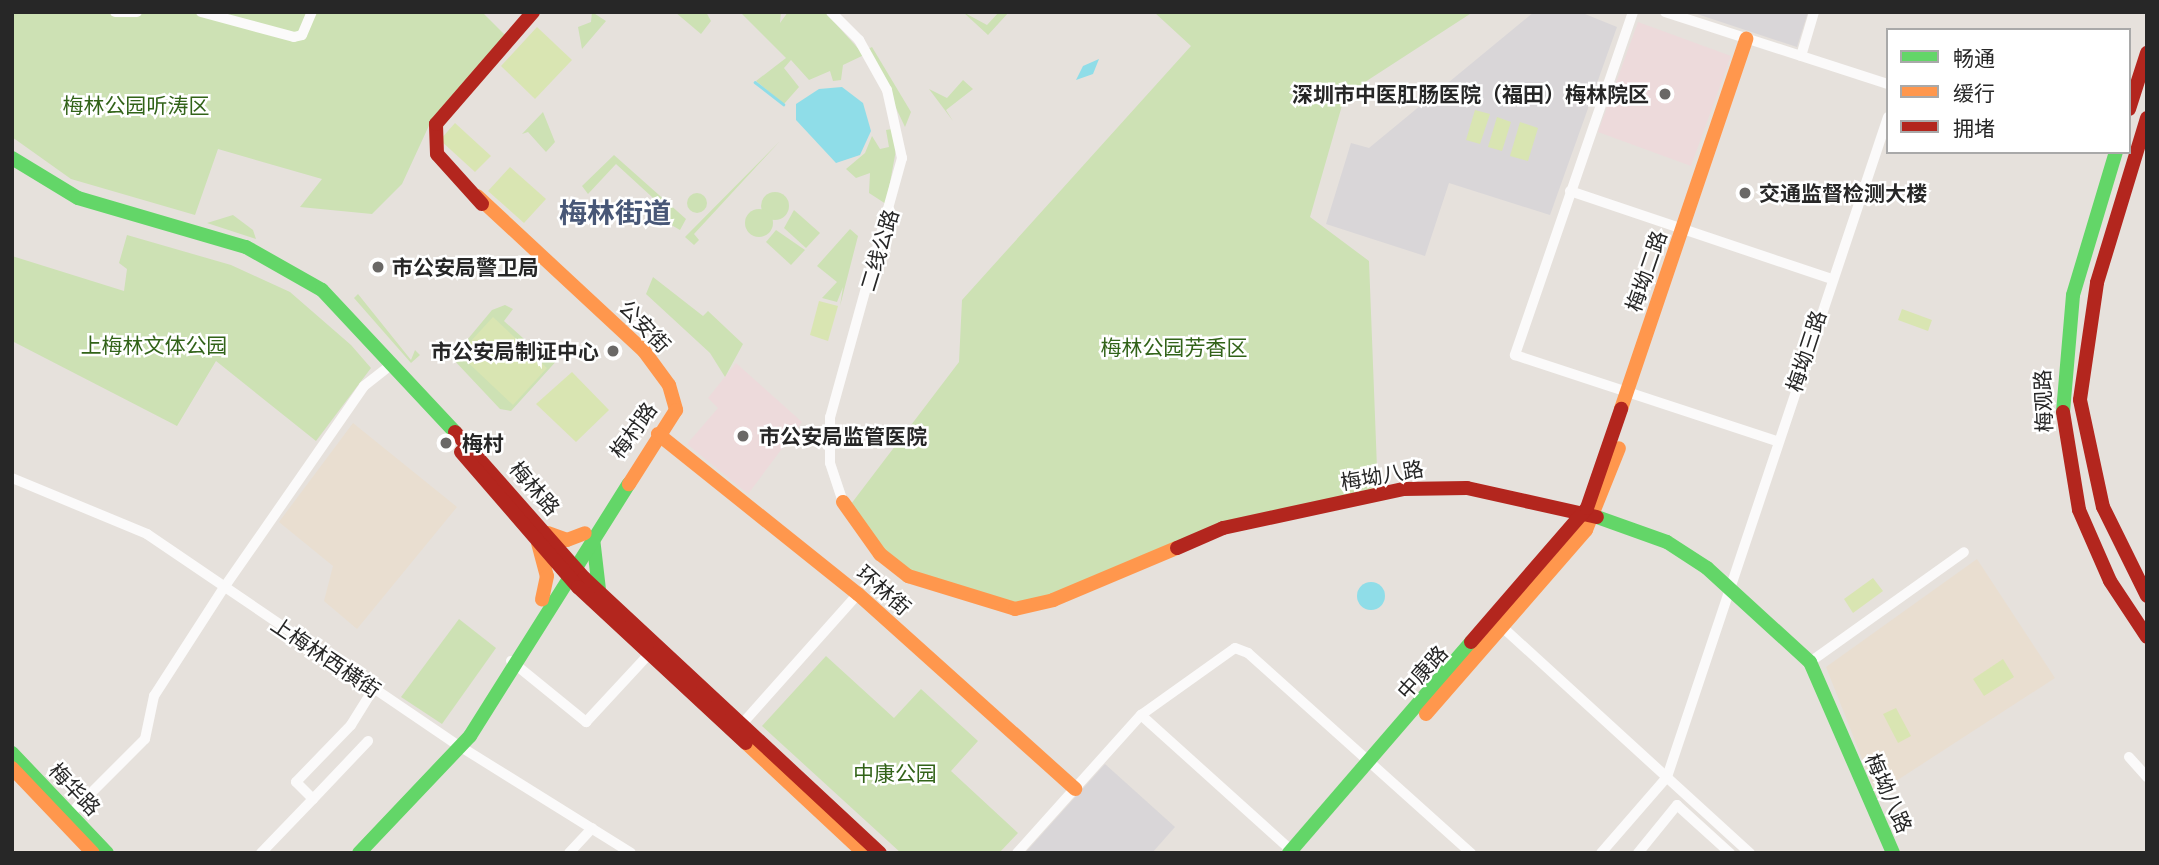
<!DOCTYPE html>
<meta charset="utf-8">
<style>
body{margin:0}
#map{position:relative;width:2159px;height:865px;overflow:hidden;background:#e6e1dc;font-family:"Golos Text","Noto Sans SC",sans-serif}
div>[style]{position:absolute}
.industrial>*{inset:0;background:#d9d6d8}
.education>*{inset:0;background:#e9ded0}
.medical>*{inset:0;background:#eddadb}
.green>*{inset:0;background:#cde1b4}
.round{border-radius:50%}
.pitch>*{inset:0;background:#d9e5b2}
.water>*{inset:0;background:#8fdde8}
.stream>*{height:2.5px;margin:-1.25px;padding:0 1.25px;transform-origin:1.25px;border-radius:1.25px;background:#8fdde8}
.street>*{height:10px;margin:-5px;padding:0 5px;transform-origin:5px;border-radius:5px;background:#fbfafa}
.fast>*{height:14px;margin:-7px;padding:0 7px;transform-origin:7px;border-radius:7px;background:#63d668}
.slow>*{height:14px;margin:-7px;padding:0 7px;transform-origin:7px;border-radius:7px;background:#ff974d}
.jam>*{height:14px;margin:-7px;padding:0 7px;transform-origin:7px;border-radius:7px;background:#b3261e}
.dots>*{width:19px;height:19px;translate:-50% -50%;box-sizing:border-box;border:4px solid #fff;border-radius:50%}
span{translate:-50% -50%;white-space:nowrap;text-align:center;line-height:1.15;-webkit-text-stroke:5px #fff;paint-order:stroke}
.poi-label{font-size:21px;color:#272727;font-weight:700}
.right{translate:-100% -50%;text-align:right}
.left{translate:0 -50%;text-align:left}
.park-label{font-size:21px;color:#326319}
.street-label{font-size:21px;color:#272727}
.district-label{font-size:28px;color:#485777;font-weight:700}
.frame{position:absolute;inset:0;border:14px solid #272727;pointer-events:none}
.legend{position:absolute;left:1886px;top:28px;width:245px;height:126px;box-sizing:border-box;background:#fff;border:2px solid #a9a9a9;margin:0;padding:9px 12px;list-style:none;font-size:21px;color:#272727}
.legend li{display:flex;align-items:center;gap:14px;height:35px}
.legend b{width:35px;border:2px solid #a9a9a9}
</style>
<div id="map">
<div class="industrial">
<i style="clip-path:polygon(1534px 12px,1580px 12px,1617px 27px,1550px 215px,1449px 183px,1425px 256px,1326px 224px,1351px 143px,1369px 148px)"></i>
<i style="clip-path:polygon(1691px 12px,1808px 12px,1797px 47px)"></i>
<i style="clip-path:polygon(1105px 764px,1175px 827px,1152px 853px,1025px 853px)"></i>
</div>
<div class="education">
<i style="clip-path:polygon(353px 423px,457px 507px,357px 629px,324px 601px,333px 566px,279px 522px)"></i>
<i style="clip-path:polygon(1977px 559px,2055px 678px,1876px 794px,1826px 667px)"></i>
</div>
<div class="medical">
<i style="clip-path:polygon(1638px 22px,1731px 56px,1691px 166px,1598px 132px)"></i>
<i style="clip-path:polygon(736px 363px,802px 422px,748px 494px,687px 444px,718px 408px,708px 398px)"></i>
</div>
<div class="green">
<i style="clip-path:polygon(12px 12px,482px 12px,505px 35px,432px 119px,402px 184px,372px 214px,300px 207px,322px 179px,218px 149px,195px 215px,71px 179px,12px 137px)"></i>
<i style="clip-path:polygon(592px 12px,606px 21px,582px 49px,578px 27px,591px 22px)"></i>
<i style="clip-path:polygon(675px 12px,706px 12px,711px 21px,701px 34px)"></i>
<i style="clip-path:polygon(740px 12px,781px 12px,780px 23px,788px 12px,825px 12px,864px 55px,843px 65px,841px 80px,833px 81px,830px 71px,809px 80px,791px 60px,784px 68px,799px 87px,784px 104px,756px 81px,786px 58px)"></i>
<i style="clip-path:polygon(963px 12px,987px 25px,999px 12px,1009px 12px,988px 35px)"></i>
<i style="clip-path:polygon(1154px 12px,1473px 12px,1345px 95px,1310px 217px,1369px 261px,1378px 494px,1235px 525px,1015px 609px,898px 569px,851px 504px,959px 362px,962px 300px,1191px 46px)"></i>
<i style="clip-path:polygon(872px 47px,911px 112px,905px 127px,868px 49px)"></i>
<i style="clip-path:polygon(963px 80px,973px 89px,946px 110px,953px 121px,929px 89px,947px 98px)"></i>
<i style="clip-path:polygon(543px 112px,555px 142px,546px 152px,528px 132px,522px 134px)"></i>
<i style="clip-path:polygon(892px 129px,896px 150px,886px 204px,869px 193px,870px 173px,856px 178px,846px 169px,865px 153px,872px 136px,880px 149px,889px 147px,886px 130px)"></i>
<i style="clip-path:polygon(780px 141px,694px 234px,699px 240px,694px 245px,685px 237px)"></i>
<i style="clip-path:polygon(614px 155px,686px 219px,680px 230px,659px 218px,664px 208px,616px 164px,588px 194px,582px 186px)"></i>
<i class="round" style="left:761px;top:192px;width:28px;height:28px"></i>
<i class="round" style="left:687px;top:193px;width:20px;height:20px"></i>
<i class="round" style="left:745px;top:209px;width:28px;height:28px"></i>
<i style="clip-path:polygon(794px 210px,820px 233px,806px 248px,784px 228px)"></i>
<i style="clip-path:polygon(233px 215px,253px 230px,256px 239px,207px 223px)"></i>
<i style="clip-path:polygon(850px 229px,858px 236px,840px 306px,843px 287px,837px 302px,822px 298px,837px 282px,817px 266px)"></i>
<i style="clip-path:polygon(776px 230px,805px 250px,791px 265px,766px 242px)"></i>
<i style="clip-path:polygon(127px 235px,231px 265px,290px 292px,351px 345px,371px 368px,316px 441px,216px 361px,177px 426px,12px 341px,12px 256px,124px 291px,127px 269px,119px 263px)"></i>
<i style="clip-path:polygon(653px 277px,703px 316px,708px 311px,743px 344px,725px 377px,710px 353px,646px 294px)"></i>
<i style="clip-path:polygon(358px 294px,411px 360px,415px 350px,420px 355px,411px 363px,354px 298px)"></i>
<i style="clip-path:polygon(505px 305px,513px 309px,504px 321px,544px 357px,554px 347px,560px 357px,511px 411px,500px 409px,452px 358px,492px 310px)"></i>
<i style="clip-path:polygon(459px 619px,496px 648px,442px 724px,401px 697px)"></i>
<i style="clip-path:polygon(826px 656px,894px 718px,921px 689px,978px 741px,951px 771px,1018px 833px,999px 853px,901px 853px,762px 726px)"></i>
</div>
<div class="pitch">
<i style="clip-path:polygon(537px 27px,572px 60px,535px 99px,501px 66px)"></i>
<i style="clip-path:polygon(1475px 110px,1490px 114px,1480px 144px,1466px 140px)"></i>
<i style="clip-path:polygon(1497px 117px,1511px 122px,1502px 151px,1488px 147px)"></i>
<i style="clip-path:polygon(1520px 122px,1538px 128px,1528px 161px,1510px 156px)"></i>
<i style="clip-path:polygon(455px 123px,491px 156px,475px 172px,440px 140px)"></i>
<i style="clip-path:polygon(510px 167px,546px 199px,524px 223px,488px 191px)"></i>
<i style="clip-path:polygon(819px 301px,838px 306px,828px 341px,810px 335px)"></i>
<i style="clip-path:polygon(1902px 309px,1932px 320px,1928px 331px,1898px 320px)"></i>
<i style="clip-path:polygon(493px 317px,547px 368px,513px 405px,459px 354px)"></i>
<i style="clip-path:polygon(572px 372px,609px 410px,576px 442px,536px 404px)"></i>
<i style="clip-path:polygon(1873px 578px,1883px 591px,1853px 613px,1844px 599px)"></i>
<i style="clip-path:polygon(2003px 659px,2014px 677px,1984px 696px,1973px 679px)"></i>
<i style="clip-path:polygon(1896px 708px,1911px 736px,1898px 743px,1883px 714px)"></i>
</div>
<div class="water">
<i style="clip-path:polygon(1099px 59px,1093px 74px,1076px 80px,1083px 66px)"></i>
<i style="clip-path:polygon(842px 87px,863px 103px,871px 131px,860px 155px,836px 163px,796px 120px,796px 104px,819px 89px)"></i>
<i class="round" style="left:1357px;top:582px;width:28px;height:28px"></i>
</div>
<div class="stream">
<i style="left:755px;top:82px;width:36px;rotate:38deg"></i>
</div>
<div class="street">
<i style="left:115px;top:12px;width:22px"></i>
<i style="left:201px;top:12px;width:96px;rotate:15deg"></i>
<i style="left:294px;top:37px;width:8px;rotate:-14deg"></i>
<i style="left:302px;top:35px;width:25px;rotate:-67deg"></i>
<i style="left:831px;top:12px;width:40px;rotate:45deg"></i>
<i style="left:859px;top:40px;width:57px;rotate:60.8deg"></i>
<i style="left:887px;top:90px;width:70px;rotate:77.6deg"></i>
<i style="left:902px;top:158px;width:269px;rotate:105.5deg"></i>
<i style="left:830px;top:417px;width:46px;rotate:90deg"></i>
<i style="left:830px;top:463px;width:41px;rotate:71.6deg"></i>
<i style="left:1633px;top:12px;width:363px;rotate:109deg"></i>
<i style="left:1515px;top:355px;width:276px;rotate:18.2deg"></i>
<i style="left:1665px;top:12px;width:234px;rotate:17.9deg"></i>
<i style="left:1801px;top:56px;width:46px;rotate:-73.5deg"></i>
<i style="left:1570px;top:191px;width:273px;rotate:18.6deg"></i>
<i style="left:12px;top:478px;width:146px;rotate:22.5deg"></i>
<i style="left:147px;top:534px;width:379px;rotate:34.2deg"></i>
<i style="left:461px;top:747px;width:200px;rotate:31.9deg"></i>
<i style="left:1499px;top:624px;width:340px;rotate:42.4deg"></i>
<i style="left:511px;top:661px;width:97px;rotate:39.1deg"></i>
<i style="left:586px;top:722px;width:94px;rotate:-47.2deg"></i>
<i style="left:1810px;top:662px;width:189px;rotate:-35.5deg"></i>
<i style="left:1141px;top:715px;width:206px;rotate:42deg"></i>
<i style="left:742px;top:724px;width:174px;rotate:-48.3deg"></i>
<i style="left:2129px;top:757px;width:27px;rotate:48deg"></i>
<i style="left:313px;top:799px;width:80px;rotate:-46.5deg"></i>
<i style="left:70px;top:814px;width:106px;rotate:-45deg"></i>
<i style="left:145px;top:739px;width:44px;rotate:-78.2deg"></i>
<i style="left:154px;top:696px;width:127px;rotate:-57.2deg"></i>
<i style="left:223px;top:589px;width:247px;rotate:-55.2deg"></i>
<i style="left:364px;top:386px;width:31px;rotate:-38deg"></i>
<i style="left:261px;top:853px;width:75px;rotate:-46.1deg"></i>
<i style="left:313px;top:799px;width:24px;rotate:-135deg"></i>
<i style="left:296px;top:782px;width:79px;rotate:-46deg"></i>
<i style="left:351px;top:725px;width:44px;rotate:-58.1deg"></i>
<i style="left:569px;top:853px;width:34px;rotate:-47deg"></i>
<i style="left:1017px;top:853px;width:186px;rotate:-48.1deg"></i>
<i style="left:1141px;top:715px;width:115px;rotate:-35.5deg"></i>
<i style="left:1235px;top:648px;width:14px;rotate:21deg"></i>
<i style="left:1248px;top:653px;width:300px;rotate:41.9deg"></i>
<i style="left:1601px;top:853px;width:101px;rotate:-49deg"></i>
<i style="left:1667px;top:777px;width:696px;rotate:-71.49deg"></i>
<i style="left:1638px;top:853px;width:62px;rotate:-50.9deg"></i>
<i style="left:1677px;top:805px;width:72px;rotate:42.2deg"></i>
</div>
<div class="fast">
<i style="left:12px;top:158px;width:77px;rotate:31.2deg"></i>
<i style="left:78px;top:198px;width:175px;rotate:16.3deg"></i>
<i style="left:246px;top:247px;width:87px;rotate:29.5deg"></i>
<i style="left:322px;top:290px;width:195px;rotate:46.9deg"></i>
<i style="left:2063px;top:412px;width:117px;rotate:-85.1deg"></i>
<i style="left:2073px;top:295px;width:149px;rotate:-73.3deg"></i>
<i style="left:1597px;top:517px;width:74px;rotate:19.7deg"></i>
<i style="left:1667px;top:542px;width:48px;rotate:33deg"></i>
<i style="left:1707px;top:568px;width:139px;rotate:42.4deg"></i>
<i style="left:1810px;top:662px;width:208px;rotate:66.5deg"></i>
<i style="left:593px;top:538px;width:52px;rotate:83.4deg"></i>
<i style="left:12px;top:753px;width:138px;rotate:46.5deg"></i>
<i style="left:359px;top:853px;width:161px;rotate:-46.5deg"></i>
<i style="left:470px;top:736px;width:298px;rotate:-57.8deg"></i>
<i style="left:1289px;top:853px;width:279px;rotate:-49.2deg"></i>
</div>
<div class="slow">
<i style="left:477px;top:196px;width:228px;rotate:42.9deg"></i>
<i style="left:644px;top:351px;width:42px;rotate:53.7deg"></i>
<i style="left:669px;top:385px;width:26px;rotate:74deg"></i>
<i style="left:676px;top:410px;width:88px;rotate:122.4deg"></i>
<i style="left:1621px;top:409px;width:391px;rotate:-71.3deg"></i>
<i style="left:658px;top:434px;width:256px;rotate:38.7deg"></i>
<i style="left:858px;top:594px;width:292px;rotate:41.9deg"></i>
<i style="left:843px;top:502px;width:64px;rotate:54.6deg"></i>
<i style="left:880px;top:554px;width:36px;rotate:38deg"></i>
<i style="left:908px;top:576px;width:112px;rotate:17.1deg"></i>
<i style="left:1015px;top:609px;width:39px;rotate:-13deg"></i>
<i style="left:1053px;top:600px;width:134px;rotate:-22.8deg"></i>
<i style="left:548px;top:533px;width:20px;rotate:20deg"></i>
<i style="left:567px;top:540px;width:19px;rotate:-21deg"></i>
<i style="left:538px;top:543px;width:34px;rotate:75deg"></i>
<i style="left:547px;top:576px;width:24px;rotate:102deg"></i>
<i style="left:1426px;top:714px;width:244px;rotate:-49deg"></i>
<i style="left:1586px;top:530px;width:88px;rotate:-68.1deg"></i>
<i style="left:746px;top:743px;width:161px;rotate:43deg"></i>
<i style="left:12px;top:768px;width:117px;rotate:46.4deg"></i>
</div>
<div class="jam">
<i style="left:2129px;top:109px;width:59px;rotate:-72.2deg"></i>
<i style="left:2147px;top:118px;width:172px;rotate:106.9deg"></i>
<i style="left:2097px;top:283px;width:118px;rotate:98.3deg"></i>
<i style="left:2080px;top:400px;width:109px;rotate:77.9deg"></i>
<i style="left:2103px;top:507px;width:99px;rotate:63.7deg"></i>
<i style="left:482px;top:204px;width:67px;rotate:-132deg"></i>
<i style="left:437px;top:154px;width:30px;rotate:-92deg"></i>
<i style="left:436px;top:124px;width:148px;rotate:-49.1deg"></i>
<i style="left:2063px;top:412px;width:99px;rotate:80.7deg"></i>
<i style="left:2079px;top:510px;width:77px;rotate:66.4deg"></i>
<i style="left:2110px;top:581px;width:67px;rotate:56.5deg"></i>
<i style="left:455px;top:432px;width:195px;rotate:48.5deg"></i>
<i style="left:584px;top:578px;width:404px;rotate:42.9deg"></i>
<i style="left:461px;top:452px;width:179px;rotate:49.1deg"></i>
<i style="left:578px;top:587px;width:229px;rotate:42.9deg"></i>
<i style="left:1177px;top:548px;width:50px;rotate:-23.5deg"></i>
<i style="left:1223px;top:528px;width:184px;rotate:-12.2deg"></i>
<i style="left:1403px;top:489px;width:64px;rotate:-0.9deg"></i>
<i style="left:1467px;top:488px;width:133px;rotate:12.6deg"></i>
<i style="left:1471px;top:642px;width:177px;rotate:-49.1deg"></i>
<i style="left:1587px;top:508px;width:105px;rotate:-71deg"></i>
</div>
<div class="dots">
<i style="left:1665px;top:94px;background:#6a6866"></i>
<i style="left:1745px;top:193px;background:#6a6866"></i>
<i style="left:378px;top:267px;background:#6a6866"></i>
<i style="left:613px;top:351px;background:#6a6866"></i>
<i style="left:743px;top:436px;background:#6a6866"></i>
<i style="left:446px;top:443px;background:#6a6866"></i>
</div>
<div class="poi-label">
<span class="right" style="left:1649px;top:94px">深圳市中医肛肠医院（福田）梅林院区</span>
<span class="left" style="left:1759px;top:193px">交通监督检测大楼</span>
<span class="left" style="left:392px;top:267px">市公安局警卫局</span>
<span class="right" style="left:599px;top:351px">市公安局制证中心</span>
<span class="left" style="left:759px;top:436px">市公安局监管医院</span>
<span class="left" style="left:462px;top:443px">梅村</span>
</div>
<div class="park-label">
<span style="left:136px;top:105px">梅林公园听涛区</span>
<span style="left:154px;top:345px">上梅林文体公园</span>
<span style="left:1174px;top:347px">梅林公园芳香区</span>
<span style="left:895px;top:773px">中康公园</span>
</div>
<div class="street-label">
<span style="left:879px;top:250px;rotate:-73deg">二线公路</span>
<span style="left:1646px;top:271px;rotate:-71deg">梅坳二路</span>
<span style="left:645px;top:326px;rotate:46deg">公安街</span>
<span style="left:1806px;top:351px;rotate:-72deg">梅坳三路</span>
<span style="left:2043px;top:401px;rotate:-92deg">梅观路</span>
<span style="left:633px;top:430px;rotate:-54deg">梅村路</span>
<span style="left:1382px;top:475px;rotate:-10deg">梅坳八路</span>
<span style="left:535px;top:488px;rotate:49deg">梅林路</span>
<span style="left:884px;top:590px;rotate:41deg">环林街</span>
<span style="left:326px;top:657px;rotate:34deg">上梅林西横街</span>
<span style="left:1422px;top:672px;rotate:-48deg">中康路</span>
<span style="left:75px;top:789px;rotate:46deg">梅华路</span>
<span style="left:1889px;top:793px;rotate:66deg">梅坳八路</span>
</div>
<div class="district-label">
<span style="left:615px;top:213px">梅林街道</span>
</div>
<div class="frame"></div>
<ul class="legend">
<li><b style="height:9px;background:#63d668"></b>畅通</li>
<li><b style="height:9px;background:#ff974d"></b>缓行</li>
<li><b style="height:9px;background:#b3261e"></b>拥堵</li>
</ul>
</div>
